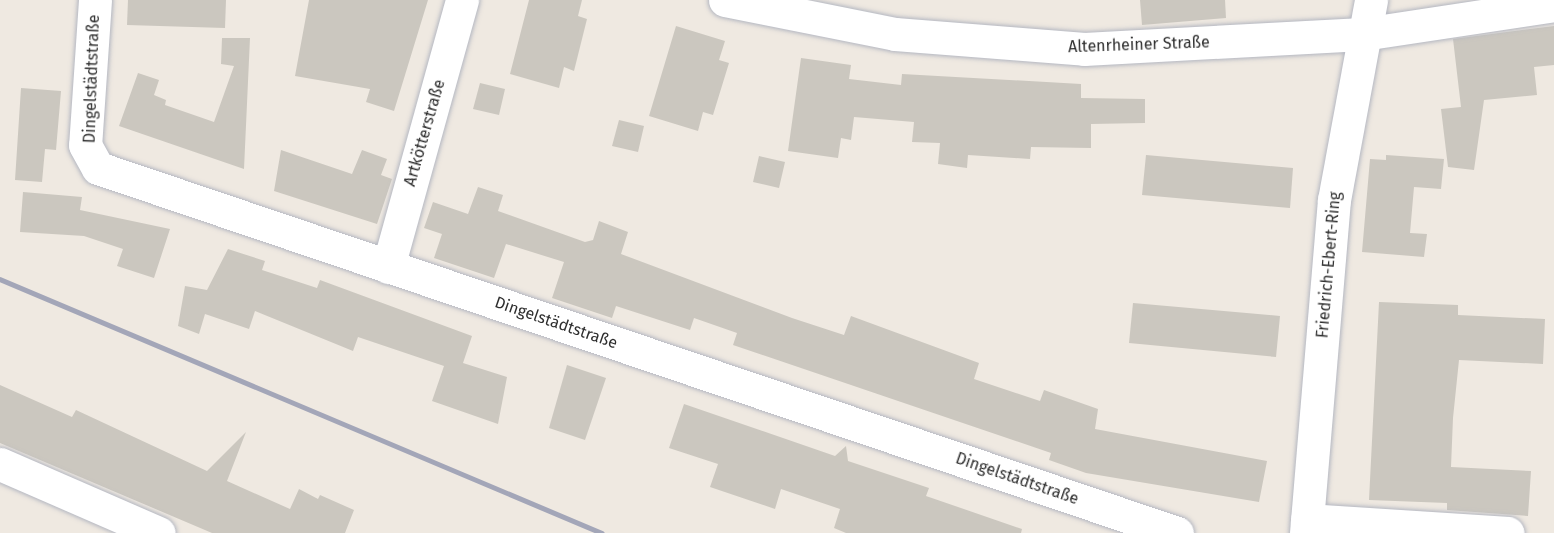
<!DOCTYPE html>
<meta charset="utf-8">
<style>
body{margin:0}
#map{position:relative;width:1554px;height:533px;overflow:hidden;background:#efe9e1;font-family:"Fira Sans",sans-serif}
div>[style]{position:absolute}
.building>*{inset:0;background:#cbc7bf}
.roads{filter:drop-shadow(0 0 2px #b4b7c1) drop-shadow(0 0 2px #b4b7c1)}
.minor>*{height:33px;margin:-16.5px;padding:0 16.5px;transform-origin:16.5px;border-radius:16.5px;background:#fff}
.rail>*{height:4.5px;margin:-2.25px;padding:0 2.25px;transform-origin:2.25px;border-radius:2.25px;background:#a3a6b8}
span{translate:-50% -50%;white-space:nowrap;text-align:center;line-height:1.15;-webkit-text-stroke:4.5px #fff;paint-order:stroke}
.street-label{font-size:16px;color:#2e2e2e}
</style>
<div id="map">
<div class="building">
<i style="clip-path:polygon(128px 0,226px 0,225px 28px,127px 25px)"></i>
<i style="clip-path:polygon(309px 0,428px 0,394px 111px,366px 102px,370px 89px,295px 76px)"></i>
<i style="clip-path:polygon(529px 0,582px 0,578px 16px,587px 19px,574px 71px,564px 67px,559px 88px,510px 74px)"></i>
<i style="clip-path:polygon(1140px 0,1225px 0,1226px 18px,1142px 25px)"></i>
<i style="clip-path:polygon(676px 26px,725px 41px,719px 60px,729px 63px,713px 115px,703px 112px,698px 131px,649px 116px)"></i>
<i style="clip-path:polygon(1554px 26px,1554px 65px,1534px 67px,1537px 95px,1484px 100px,1474px 170px,1448px 167px,1441px 109px,1461px 107px,1453px 39px)"></i>
<i style="clip-path:polygon(222px 38px,250px 38px,244px 169px,119px 126px,138px 73px,159px 80px,154px 95px,166px 100px,165px 105px,214px 122px,234px 66px,221px 64px)"></i>
<i style="clip-path:polygon(801px 58px,851px 65px,849px 79px,901px 85px,902px 74px,1081px 84px,1081px 98px,1145px 99px,1145px 123px,1091px 124px,1091px 148px,1031px 147px,1030px 159px,968px 155px,967px 168px,938px 164px,940px 143px,912px 142px,914px 122px,854px 117px,851px 140px,841px 138px,838px 158px,788px 151px)"></i>
<i style="clip-path:polygon(480px 83px,505px 89px,499px 115px,473px 109px)"></i>
<i style="clip-path:polygon(21px 88px,61px 91px,56px 150px,45px 149px,42px 182px,15px 180px)"></i>
<i style="clip-path:polygon(619px 120px,644px 126px,638px 152px,612px 146px)"></i>
<i style="clip-path:polygon(281px 150px,352px 174px,362px 150px,387px 159px,381px 175px,392px 179px,377px 224px,274px 191px)"></i>
<i style="clip-path:polygon(1146px 155px,1293px 168px,1290px 208px,1142px 195px)"></i>
<i style="clip-path:polygon(1386px 155px,1444px 159px,1441px 189px,1414px 187px,1410px 233px,1427px 234px,1424px 257px,1362px 252px,1370px 159px,1386px 160px)"></i>
<i style="clip-path:polygon(759px 156px,785px 162px,779px 188px,753px 182px)"></i>
<i style="clip-path:polygon(478px 187px,503px 195px,498px 211px,585px 242px,593px 240px,599px 221px,628px 232px,621px 254px,792px 318px,844px 335px,851px 316px,979px 363px,974px 379px,1040px 401px,1044px 390px,1098px 409px,1095px 429px,1267px 461px,1259px 502px,1086px 473px,1049px 460px,1051px 453px,733px 345px,737px 333px,694px 318px,690px 330px,616px 306px,612px 318px,552px 298px,564px 262px,506px 244px,494px 278px,434px 258px,442px 234px,424px 228px,433px 202px,468px 214px)"></i>
<i style="clip-path:polygon(23px 192px,82px 197px,80px 210px,170px 229px,154px 278px,117px 266px,123px 249px,84px 236px,20px 232px)"></i>
<i style="clip-path:polygon(228px 249px,265px 261px,262px 270px,317px 288px,320px 280px,472px 336px,463px 363px,507px 377px,498px 424px,432px 401px,444px 366px,358px 337px,353px 351px,255px 311px,249px 329px,205px 314px,199px 334px,178px 326px,185px 286px,207px 290px)"></i>
<i style="clip-path:polygon(1379px 302px,1458px 305px,1458px 315px,1545px 319px,1543px 364px,1459px 360px,1453px 418px,1451px 467px,1531px 471px,1528px 516px,1447px 510px,1447px 503px,1369px 500px)"></i>
<i style="clip-path:polygon(1133px 303px,1280px 316px,1276px 357px,1129px 343px)"></i>
<i style="clip-path:polygon(567px 365px,606px 378px,585px 440px,549px 428px)"></i>
<i style="clip-path:polygon(0 385px,72px 417px,76px 410px,207px 471px,246px 432px,227px 481px,290px 509px,299px 489px,318px 499px,320px 495px,354px 510px,345px 533px,212px 533px,0 443px)"></i>
<i style="clip-path:polygon(684px 404px,835px 456px,846px 446px,848px 461px,929px 488px,926px 496px,1022px 529px,1021px 533px,846px 533px,834px 528px,840px 509px,781px 489px,775px 509px,710px 487px,718px 464px,669px 448px)"></i>
</div>
<div class="roads">
<div class="minor">
<i style="left:95px;top:0;width:145px;rotate:93.9deg"></i>
<i style="left:85px;top:145px;width:26px;rotate:61deg"></i>
<i style="left:98px;top:168px;width:1139px;rotate:18.69deg"></i>
<i style="left:725px;top:0;width:173px;rotate:11.3deg"></i>
<i style="left:895px;top:34px;width:190px;rotate:4.5deg"></i>
<i style="left:1084px;top:49px;width:279px;rotate:-3.1deg"></i>
<i style="left:1363px;top:34px;width:193px;rotate:-8.6deg"></i>
<i style="left:388px;top:267px;width:277px;rotate:-74.5deg"></i>
<i style="left:0;top:464px;width:173px;rotate:23.5deg"></i>
<i style="left:1307px;top:520px;width:201px;rotate:3.7deg"></i>
<i style="left:1306px;top:533px;width:334px;rotate:-85.2deg"></i>
<i style="left:1334px;top:200px;width:203px;rotate:-79.5deg"></i>
</div>
</div>
<div class="rail">
<i style="left:0;top:279px;width:653px;rotate:22.88deg"></i>
</div>
<div class="street-label">
<span style="left:1139px;top:45px;rotate:-2deg">Altenrheiner Straße</span>
<span style="left:92px;top:79px;rotate:-88deg">Dingelstädtstraße</span>
<span style="left:425px;top:133px;rotate:-74deg">Artkötterstraße</span>
<span style="left:1329px;top:265px;rotate:-85deg">Friedrich-Ebert-Ring</span>
<span style="left:556px;top:323px;rotate:19deg">Dingelstädtstraße</span>
<span style="left:1017px;top:479px;rotate:19deg">Dingelstädtstraße</span>
</div>
</div>
